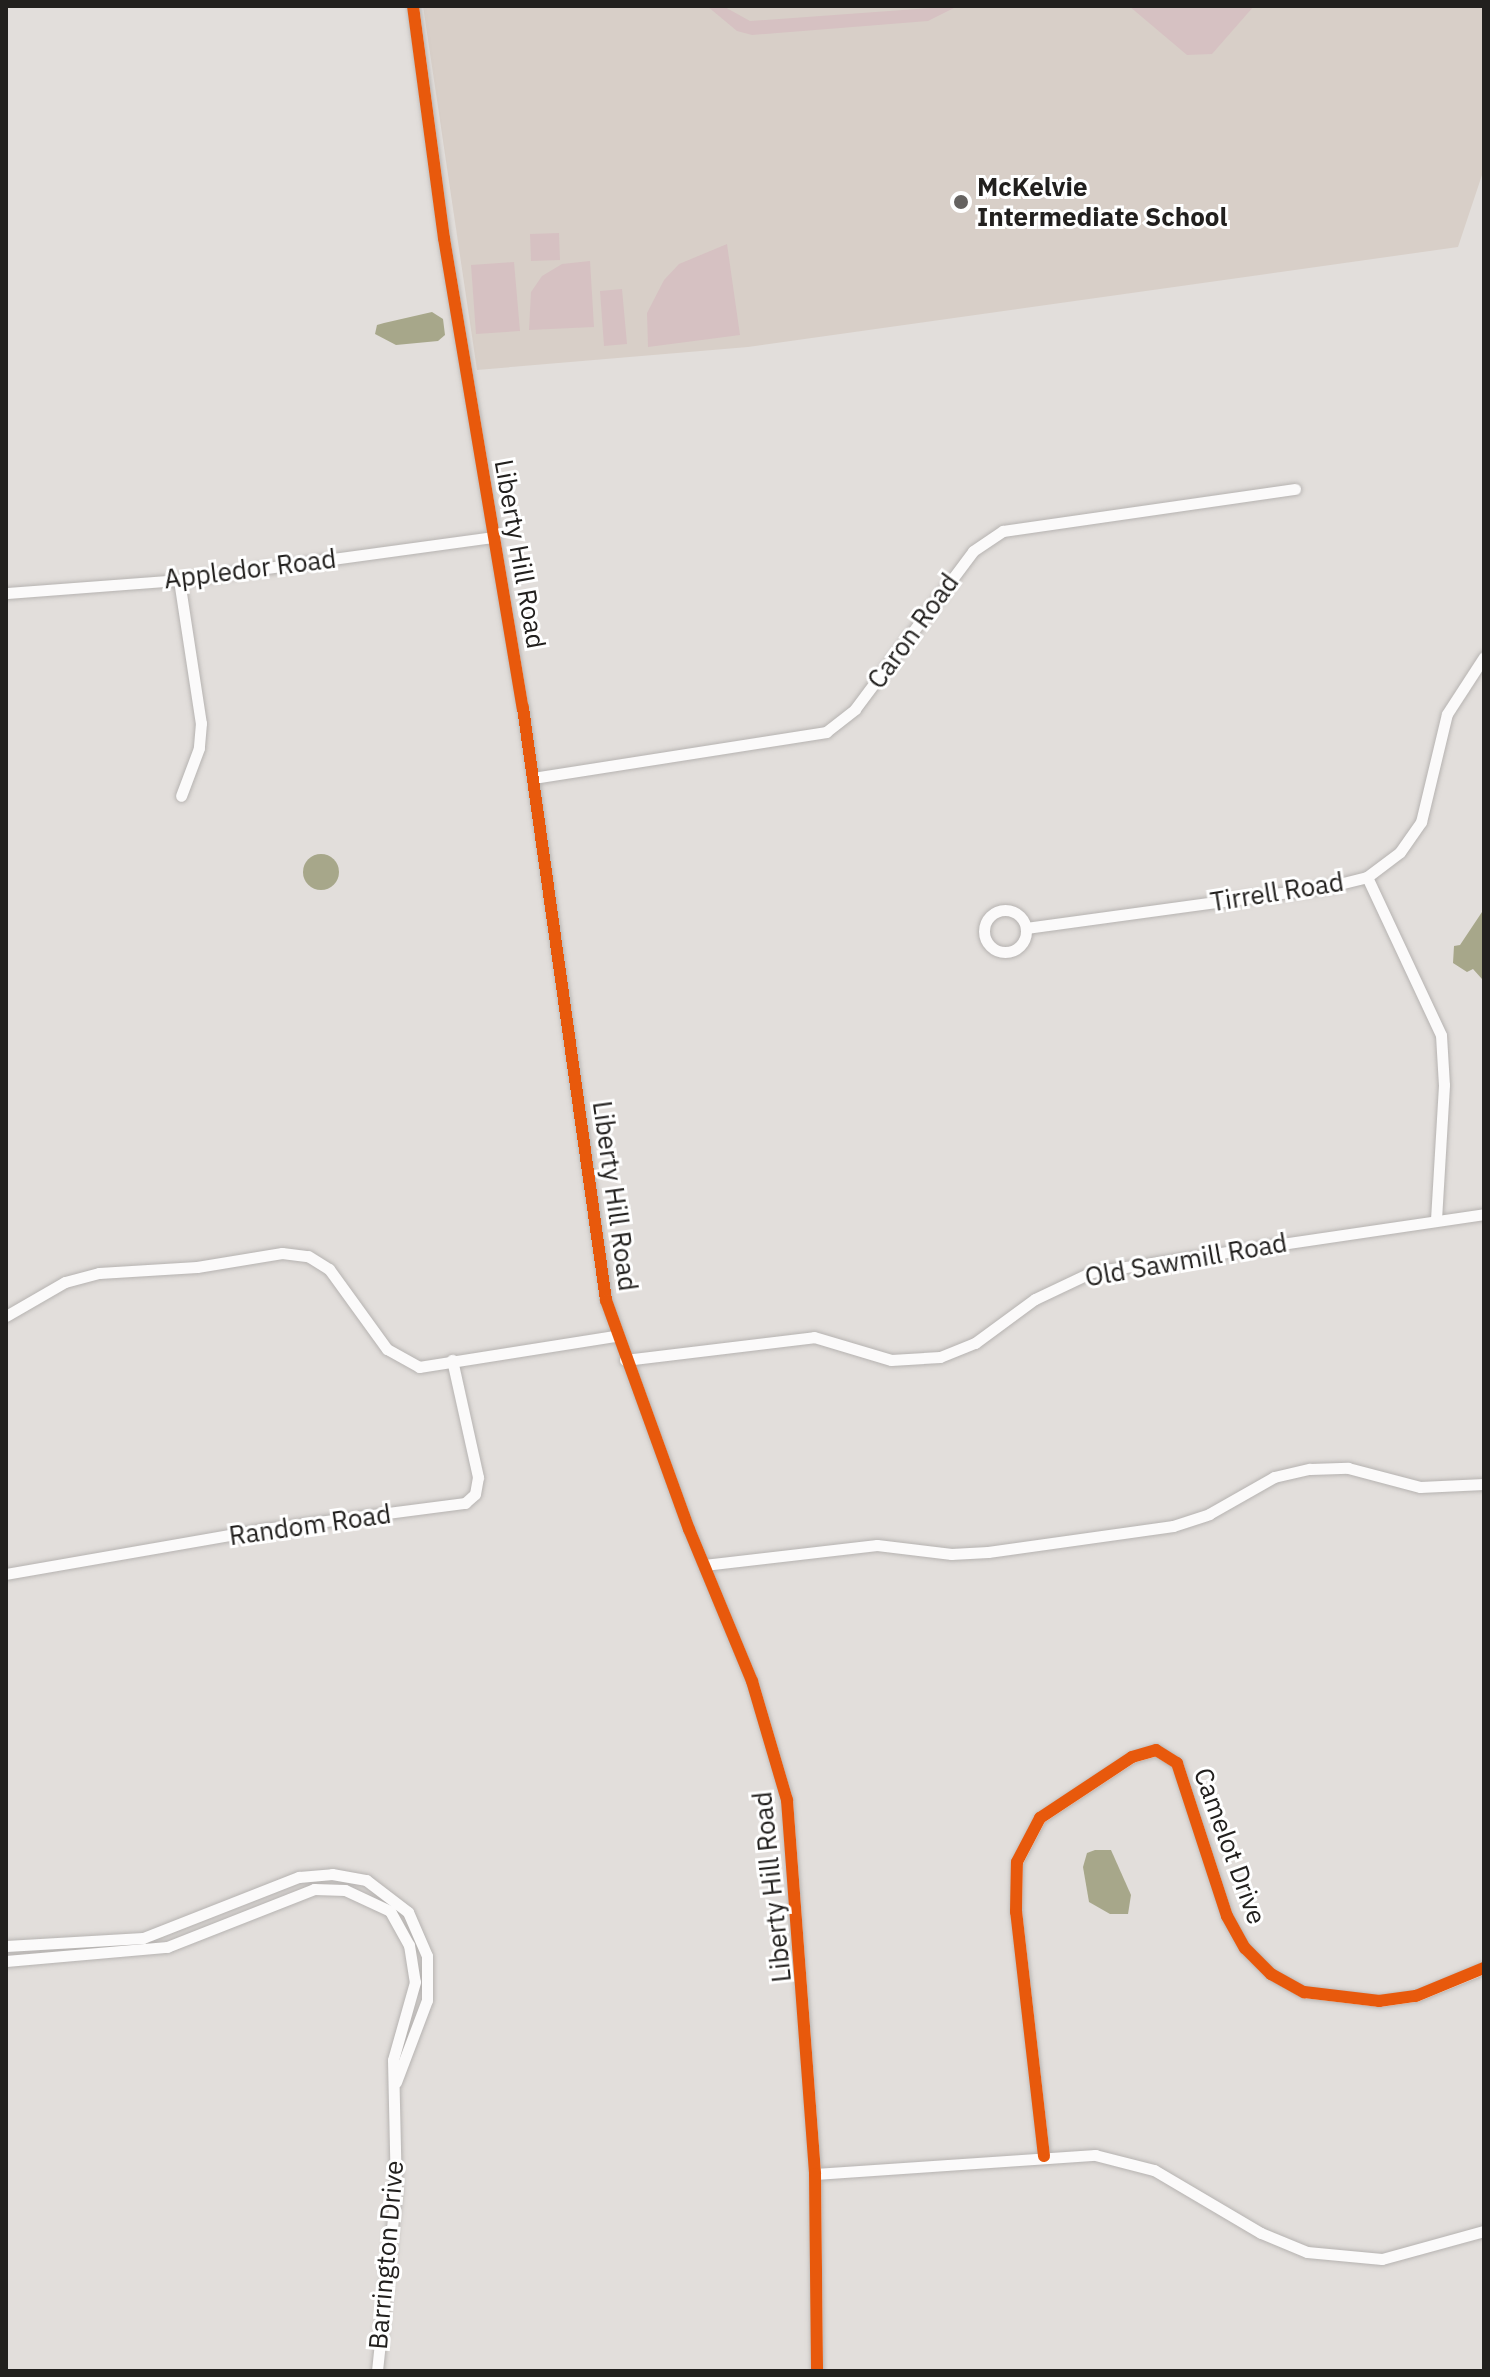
<!DOCTYPE html>
<style>
body{margin:0}
#map{position:relative;width:1490px;height:2377px;overflow:hidden;background:#e2dedb;font-family:"IBM Plex Sans",sans-serif}
div>[style]{position:absolute}
.built>*{inset:0;background:#d8cfc8}
.green>*{inset:0;background:#d6c1c2}
.water>*{inset:0;background:#a7a78a}
.round{border-radius:50%}
.roads{filter:drop-shadow(0 0 2px #b6b3b1) drop-shadow(0 0 2px #b6b3b1)}
.minor>*{height:11px;margin:-5.5px;padding:0 5.5px;transform-origin:5.5px;border-radius:5.5px;background:#fbfafa}
.minor>.ring{margin:-5.5px;padding:0;box-sizing:content-box;background:none;border:11px solid #fbfafa;border-radius:50%}
.cycleway>*{height:12px;margin:-6px;padding:0 6px;transform-origin:6px;border-radius:6px;background:#e8590c}
.dots>*{width:22px;height:22px;translate:-50% -50%;box-sizing:border-box;border:4px solid #fff;border-radius:50%}
span{translate:-50% -50%;white-space:nowrap;text-align:center;line-height:1.15;-webkit-text-stroke:6px #fff;paint-order:stroke}
.poi-label{font-size:26px;color:#22201e;font-weight:700}
.left{translate:0 -50%;text-align:left}
.street-label{font-size:26px;color:#22201e}
.frame{position:absolute;inset:0;border:8px solid #22201e;pointer-events:none}
</style>
<div id="map">
<div class="built">
<i style="clip-path:polygon(423px 6px,1484px 6px,1484px 169px,1458px 247px,748px 347px,477px 370px)"></i>
</div>
<div class="green">
<i style="clip-path:polygon(707px 6px,723px 6px,750px 21px,958px 6px,928px 21px,752px 35px,737px 31px)"></i>
<i style="clip-path:polygon(1129px 6px,1254px 6px,1212px 54px,1187px 55px)"></i>
<i style="clip-path:polygon(559px 233px,560px 260px,531px 261px,530px 234px)"></i>
<i style="clip-path:polygon(727px 244px,740px 335px,648px 347px,647px 313px,664px 280px,679px 264px)"></i>
<i style="clip-path:polygon(590px 261px,594px 327px,529px 330px,531px 292px,542px 276px,562px 264px)"></i>
<i style="clip-path:polygon(514px 262px,520px 331px,476px 334px,471px 265px)"></i>
<i style="clip-path:polygon(622px 289px,627px 344px,604px 346px,600px 291px)"></i>
</div>
<div class="water">
<i style="clip-path:polygon(432px 312px,443px 319px,445px 335px,438px 341px,396px 345px,375px 334px,377px 325px,384px 323px)"></i>
<i class="round" style="left:303px;top:854px;width:36px;height:36px"></i>
<i style="clip-path:polygon(1484px 909px,1484px 978px,1482px 979px,1473px 969px,1467px 972px,1453px 963px,1454px 946px,1460px 945px)"></i>
<i style="clip-path:polygon(1095px 1850px,1111px 1850px,1131px 1895px,1128px 1914px,1110px 1914px,1089px 1902px,1083px 1867px,1087px 1853px)"></i>
</div>
<div class="roads">
<div class="minor">
<i style="left:413px;top:6px;width:234px;rotate:82.4deg"></i>
<i style="left:444px;top:238px;width:477px;rotate:80.5deg"></i>
<i style="left:523px;top:708px;width:598px;rotate:82.02deg"></i>
<i style="left:606px;top:1300px;width:244px;rotate:70.1deg"></i>
<i style="left:689px;top:1529px;width:165px;rotate:67.5deg"></i>
<i style="left:752px;top:1681px;width:124px;rotate:73.6deg"></i>
<i style="left:787px;top:1800px;width:375px;rotate:85.7deg"></i>
<i style="left:815px;top:2174px;width:197px;rotate:89.4deg"></i>
<i style="left:179px;top:580px;width:145px;rotate:81.3deg"></i>
<i style="left:201px;top:723px;width:25px;rotate:95deg"></i>
<i style="left:199px;top:748px;width:51px;rotate:110.6deg"></i>
<i style="left:6px;top:593px;width:173px;rotate:-4.3deg"></i>
<i style="left:179px;top:580px;width:318px;rotate:-7.8deg"></i>
<i style="left:533px;top:778px;width:297px;rotate:-8.9deg"></i>
<i style="left:826px;top:732px;width:37px;rotate:-38deg"></i>
<i style="left:855px;top:709px;width:197px;rotate:-53.2deg"></i>
<i style="left:973px;top:551px;width:36px;rotate:-34deg"></i>
<i style="left:1003px;top:531px;width:295px;rotate:-8.2deg"></i>
<i style="left:1367px;top:877px;width:174px;rotate:64.9deg"></i>
<i style="left:1441px;top:1035px;width:50px;rotate:86.6deg"></i>
<i style="left:1444px;top:1085px;width:136px;rotate:93.4deg"></i>
<i class="ring" style="left:984px;top:910px;width:31px;height:31px"></i>
<i style="left:1026px;top:928px;width:304px;rotate:-7.8deg"></i>
<i style="left:1327px;top:887px;width:41px;rotate:-14deg"></i>
<i style="left:1367px;top:877px;width:41px;rotate:-37.1deg"></i>
<i style="left:1400px;top:852px;width:37px;rotate:-55deg"></i>
<i style="left:1421px;top:822px;width:111px;rotate:-76.5deg"></i>
<i style="left:1447px;top:714px;width:68px;rotate:-57deg"></i>
<i style="left:6px;top:1316px;width:68px;rotate:-30deg"></i>
<i style="left:65px;top:1282px;width:35px;rotate:-15deg"></i>
<i style="left:99px;top:1273px;width:98px;rotate:-3.5deg"></i>
<i style="left:197px;top:1267px;width:86px;rotate:-9.4deg"></i>
<i style="left:282px;top:1253px;width:26px;rotate:7deg"></i>
<i style="left:308px;top:1256px;width:25px;rotate:32deg"></i>
<i style="left:329px;top:1269px;width:99px;rotate:54.1deg"></i>
<i style="left:387px;top:1349px;width:37px;rotate:29deg"></i>
<i style="left:419px;top:1367px;width:198px;rotate:-9deg"></i>
<i style="left:625px;top:1360px;width:190px;rotate:-6.9deg"></i>
<i style="left:814px;top:1337px;width:80px;rotate:16.6deg"></i>
<i style="left:891px;top:1360px;width:49px;rotate:-3.5deg"></i>
<i style="left:940px;top:1357px;width:38px;rotate:-22deg"></i>
<i style="left:975px;top:1343px;width:74px;rotate:-36.3deg"></i>
<i style="left:1035px;top:1299px;width:63px;rotate:-25.3deg"></i>
<i style="left:1092px;top:1272px;width:396px;rotate:-8.4deg"></i>
<i style="left:704px;top:1565px;width:174px;rotate:-6.6deg"></i>
<i style="left:877px;top:1545px;width:75px;rotate:6.9deg"></i>
<i style="left:951px;top:1554px;width:37px;rotate:-3deg"></i>
<i style="left:988px;top:1552px;width:187px;rotate:-8deg"></i>
<i style="left:1173px;top:1526px;width:38px;rotate:-18deg"></i>
<i style="left:1209px;top:1514px;width:75px;rotate:-29.6deg"></i>
<i style="left:1274px;top:1477px;width:37px;rotate:-13deg"></i>
<i style="left:1310px;top:1469px;width:38px;rotate:-2deg"></i>
<i style="left:1348px;top:1468px;width:74px;rotate:14.8deg"></i>
<i style="left:1420px;top:1487px;width:64px;rotate:-2.7deg"></i>
<i style="left:6px;top:1574px;width:262px;rotate:-9.9deg"></i>
<i style="left:264px;top:1529px;width:203px;rotate:-7.4deg"></i>
<i style="left:465px;top:1503px;width:13px;rotate:-42deg"></i>
<i style="left:475px;top:1494px;width:17px;rotate:-80deg"></i>
<i style="left:478px;top:1477px;width:120px;rotate:-102.5deg"></i>
<i style="left:6px;top:1946px;width:137px;rotate:-3.3deg"></i>
<i style="left:143px;top:1938px;width:168px;rotate:-21.4deg"></i>
<i style="left:299px;top:1877px;width:33px;rotate:-5deg"></i>
<i style="left:332px;top:1874px;width:35px;rotate:10deg"></i>
<i style="left:366px;top:1880px;width:53px;rotate:37.3deg"></i>
<i style="left:408px;top:1912px;width:48px;rotate:66.6deg"></i>
<i style="left:427px;top:1956px;width:44px;rotate:90deg"></i>
<i style="left:427px;top:2000px;width:88px;rotate:110.7deg"></i>
<i style="left:6px;top:1961px;width:162px;rotate:-5deg"></i>
<i style="left:167px;top:1947px;width:158px;rotate:-21.5deg"></i>
<i style="left:314px;top:1889px;width:31px;rotate:2deg"></i>
<i style="left:345px;top:1890px;width:50px;rotate:25deg"></i>
<i style="left:390px;top:1911px;width:39px;rotate:61deg"></i>
<i style="left:409px;top:1945px;width:37px;rotate:81deg"></i>
<i style="left:415px;top:1982px;width:81px;rotate:105.8deg"></i>
<i style="left:393px;top:2060px;width:130px;rotate:88.7deg"></i>
<i style="left:396px;top:2190px;width:182px;rotate:96deg"></i>
<i style="left:1044px;top:2156px;width:246px;rotate:-96.5deg"></i>
<i style="left:1016px;top:1912px;width:50px;rotate:-88.9deg"></i>
<i style="left:1017px;top:1862px;width:50px;rotate:-62.4deg"></i>
<i style="left:1040px;top:1818px;width:110px;rotate:-33.5deg"></i>
<i style="left:1132px;top:1757px;width:25px;rotate:-16deg"></i>
<i style="left:1156px;top:1750px;width:25px;rotate:32deg"></i>
<i style="left:1177px;top:1763px;width:161px;rotate:71.9deg"></i>
<i style="left:1227px;top:1916px;width:37px;rotate:61deg"></i>
<i style="left:1245px;top:1948px;width:37px;rotate:45deg"></i>
<i style="left:1271px;top:1974px;width:38px;rotate:29deg"></i>
<i style="left:1304px;top:1992px;width:76px;rotate:6.8deg"></i>
<i style="left:1379px;top:2001px;width:37px;rotate:-8deg"></i>
<i style="left:1416px;top:1996px;width:74px;rotate:-22.4deg"></i>
<i style="left:815px;top:2174px;width:281px;rotate:-3.9deg"></i>
<i style="left:1095px;top:2155px;width:61px;rotate:14.3deg"></i>
<i style="left:1154px;top:2170px;width:124px;rotate:30.5deg"></i>
<i style="left:1261px;top:2233px;width:50px;rotate:22.4deg"></i>
<i style="left:1307px;top:2252px;width:75px;rotate:5.3deg"></i>
<i style="left:1382px;top:2259px;width:106px;rotate:-15.4deg"></i>
</div>
</div>
<div class="cycleway">
<i style="left:413px;top:6px;width:234px;rotate:82.4deg"></i>
<i style="left:444px;top:238px;width:477px;rotate:80.5deg"></i>
<i style="left:523px;top:708px;width:598px;rotate:82.02deg"></i>
<i style="left:606px;top:1300px;width:244px;rotate:70.1deg"></i>
<i style="left:689px;top:1529px;width:165px;rotate:67.5deg"></i>
<i style="left:752px;top:1681px;width:124px;rotate:73.6deg"></i>
<i style="left:787px;top:1800px;width:375px;rotate:85.7deg"></i>
<i style="left:815px;top:2174px;width:197px;rotate:89.4deg"></i>
<i style="left:1044px;top:2156px;width:246px;rotate:-96.5deg"></i>
<i style="left:1016px;top:1912px;width:50px;rotate:-88.9deg"></i>
<i style="left:1017px;top:1862px;width:50px;rotate:-62.4deg"></i>
<i style="left:1040px;top:1818px;width:110px;rotate:-33.5deg"></i>
<i style="left:1132px;top:1757px;width:25px;rotate:-16deg"></i>
<i style="left:1156px;top:1750px;width:25px;rotate:32deg"></i>
<i style="left:1177px;top:1763px;width:161px;rotate:71.9deg"></i>
<i style="left:1227px;top:1916px;width:37px;rotate:61deg"></i>
<i style="left:1245px;top:1948px;width:37px;rotate:45deg"></i>
<i style="left:1271px;top:1974px;width:38px;rotate:29deg"></i>
<i style="left:1304px;top:1992px;width:76px;rotate:6.8deg"></i>
<i style="left:1379px;top:2001px;width:37px;rotate:-8deg"></i>
<i style="left:1416px;top:1996px;width:74px;rotate:-22.4deg"></i>
</div>
<div class="dots">
<i style="left:961px;top:202px;background:#656260"></i>
</div>
<div class="poi-label">
<span class="left" style="left:977px;top:202px">McKelvie<br>Intermediate School</span>
</div>
<div class="street-label">
<span style="left:520px;top:554px;rotate:80deg">Liberty Hill Road</span>
<span style="left:250px;top:569px;rotate:-7deg">Appledor Road</span>
<span style="left:913px;top:631px;rotate:-54deg">Caron Road</span>
<span style="left:1277px;top:892px;rotate:-9deg">Tirrell Road</span>
<span style="left:615px;top:1196px;rotate:82deg">Liberty Hill Road</span>
<span style="left:1186px;top:1260px;rotate:-10deg">Old Sawmill Road</span>
<span style="left:310px;top:1525px;rotate:-8deg">Random Road</span>
<span style="left:1230px;top:1846px;rotate:70deg">Camelot Drive</span>
<span style="left:772px;top:1887px;rotate:-96deg">Liberty Hill Road</span>
<span style="left:386px;top:2255px;rotate:-85deg">Barrington Drive</span>
</div>
<div class="frame"></div>
</div>
